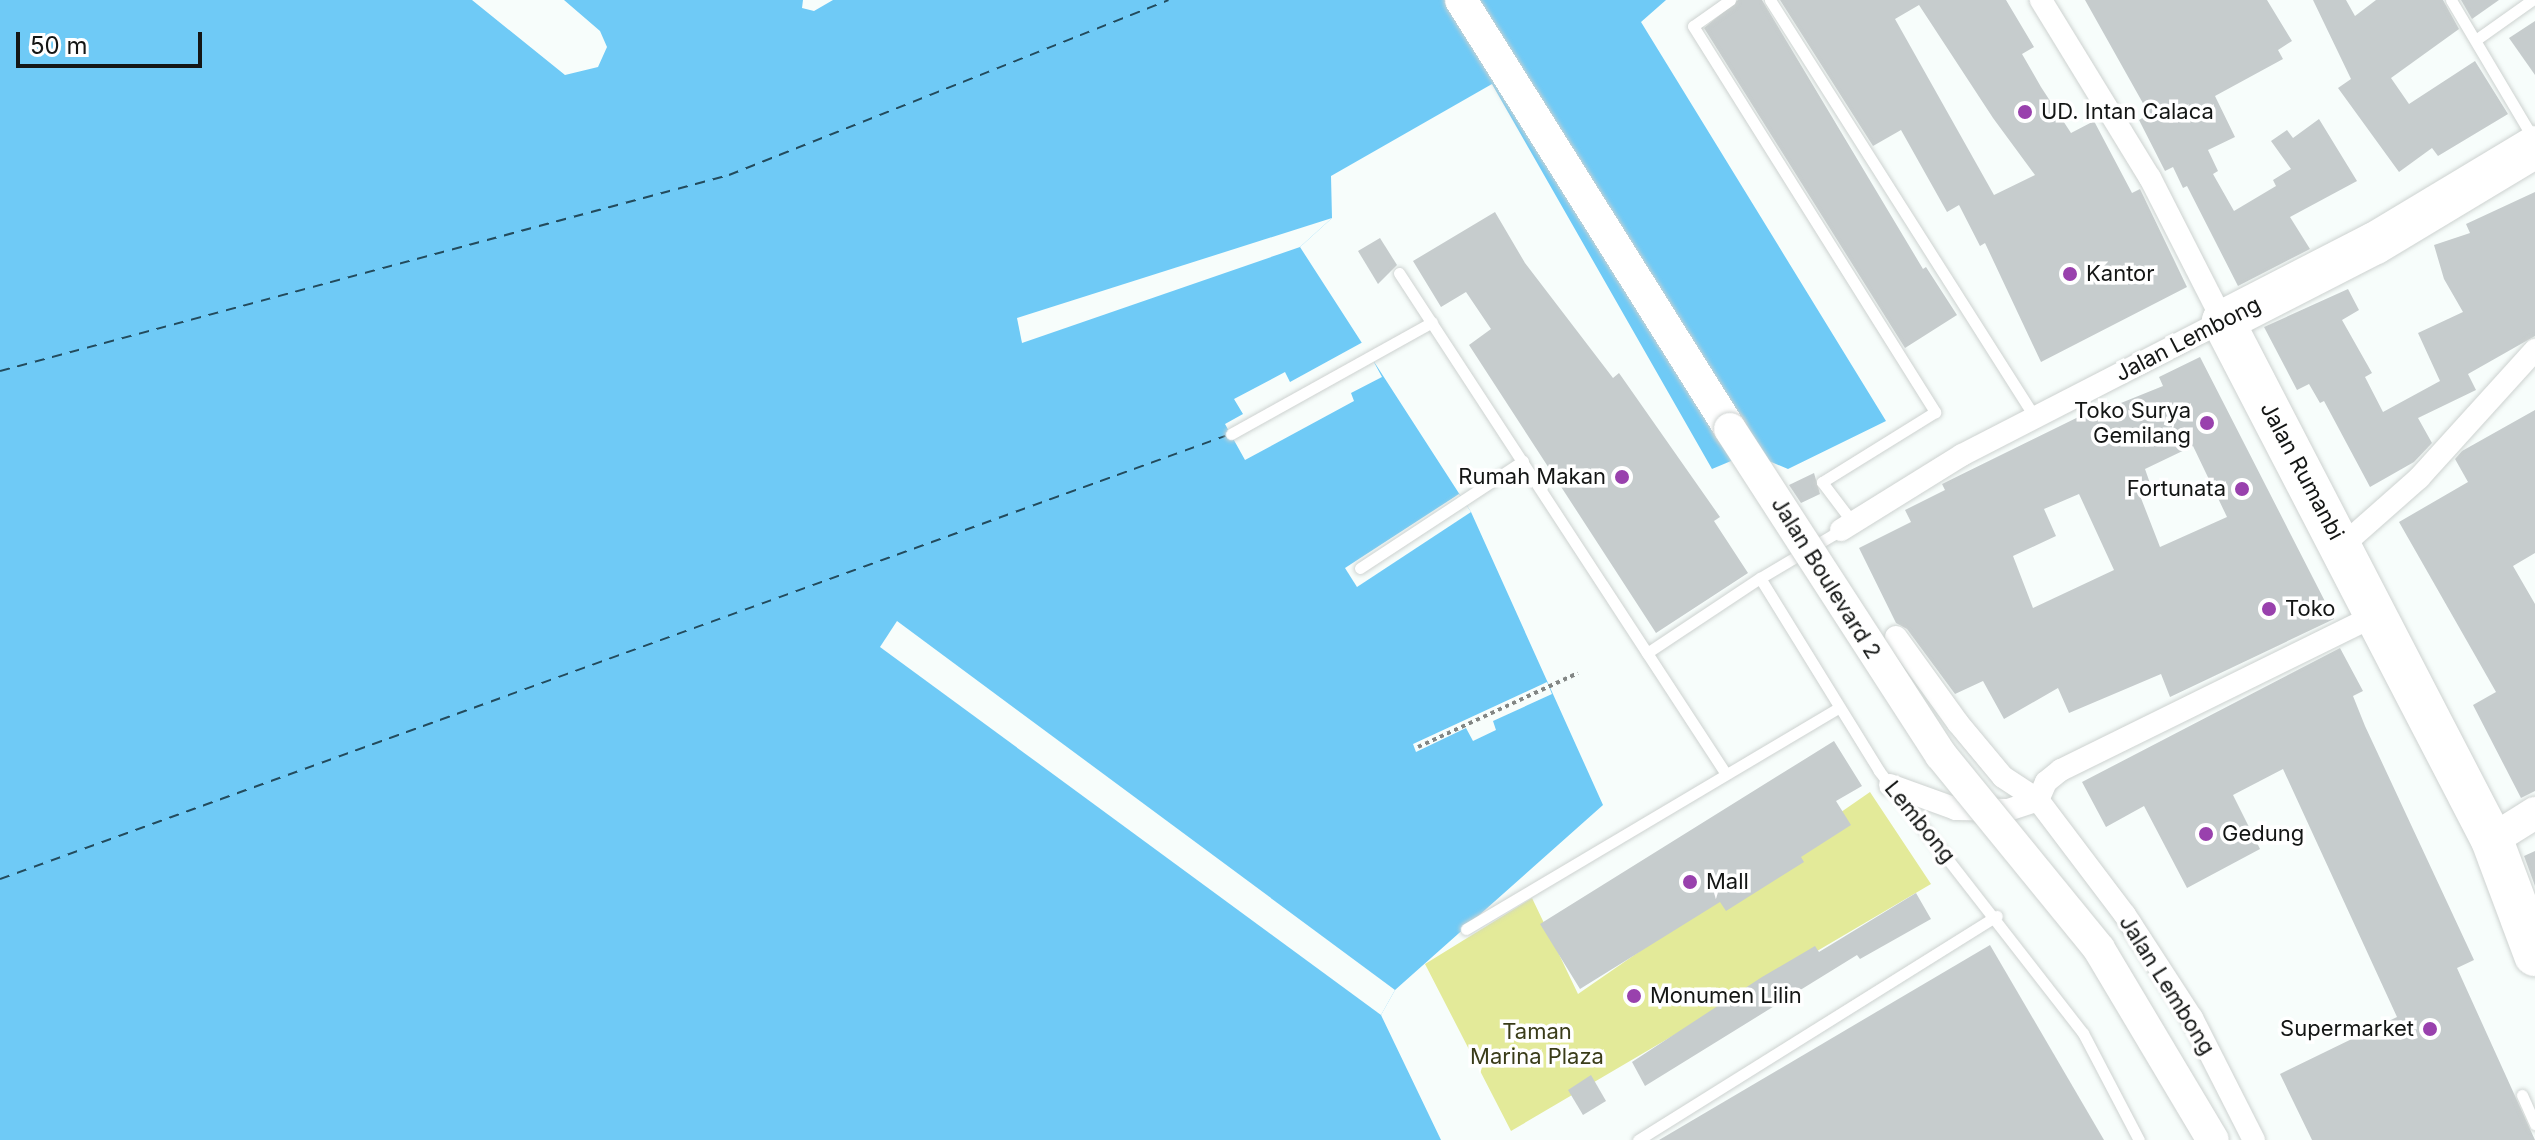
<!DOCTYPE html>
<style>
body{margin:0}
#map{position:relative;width:2535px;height:1140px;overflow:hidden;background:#f7fdfb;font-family:Inter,sans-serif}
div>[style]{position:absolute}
.green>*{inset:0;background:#e3ea99}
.water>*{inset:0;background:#6fcaf6}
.pier>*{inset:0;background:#f7fdfb}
.ferry>*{height:2px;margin-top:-1px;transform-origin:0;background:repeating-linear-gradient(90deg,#234b5d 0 10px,transparent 0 18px)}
.building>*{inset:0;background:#c6cccd}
.path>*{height:4px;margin-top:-2px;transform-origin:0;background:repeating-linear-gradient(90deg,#828684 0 4px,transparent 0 8px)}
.roads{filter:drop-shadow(0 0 2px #cdd2d0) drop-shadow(0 0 2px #cdd2d0)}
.lane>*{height:11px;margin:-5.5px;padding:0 5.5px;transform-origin:5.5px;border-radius:5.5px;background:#fff}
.street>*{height:22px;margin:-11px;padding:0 11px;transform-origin:11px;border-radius:11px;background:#fff}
.secondary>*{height:32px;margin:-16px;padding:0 16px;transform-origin:16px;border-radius:16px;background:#fff}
.highway>*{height:42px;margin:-21px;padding:0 21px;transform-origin:21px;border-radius:21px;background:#fff}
.bridges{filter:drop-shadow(0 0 2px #cdd2d0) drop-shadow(0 0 2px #cdd2d0)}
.secondary-bridge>*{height:32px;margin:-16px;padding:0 16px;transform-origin:16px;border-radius:16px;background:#fff}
.dots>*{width:22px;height:22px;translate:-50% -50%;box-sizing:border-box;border:4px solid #fff;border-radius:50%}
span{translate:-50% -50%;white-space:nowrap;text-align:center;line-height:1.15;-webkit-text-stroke:7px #fff;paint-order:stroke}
.poi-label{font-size:22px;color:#141615}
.left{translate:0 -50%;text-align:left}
.right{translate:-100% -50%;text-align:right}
.street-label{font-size:22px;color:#141615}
.park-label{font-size:22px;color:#3a3c19}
.scale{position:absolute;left:16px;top:32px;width:186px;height:36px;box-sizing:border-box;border:4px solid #141615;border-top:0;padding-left:10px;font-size:24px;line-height:28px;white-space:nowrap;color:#141615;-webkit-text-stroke:6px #fff;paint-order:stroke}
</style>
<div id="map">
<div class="green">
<i style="clip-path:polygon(1870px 792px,1931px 884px,1511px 1131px,1425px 964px,1532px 898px,1578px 994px)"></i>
</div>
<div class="water">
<i style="clip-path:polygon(0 0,472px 0,565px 75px,598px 67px,607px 47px,600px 31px,564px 0,803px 0,802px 8px,814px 11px,833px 0,1666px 0,1641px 22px,1886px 421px,1788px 469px,1750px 453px,1712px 469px,1492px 84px,1331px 176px,1332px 218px,1300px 247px,1471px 512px,1603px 805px,1395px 990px,1381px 1015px,1441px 1140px,0 1140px)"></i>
</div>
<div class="pier">
<i style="clip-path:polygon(1332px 218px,1300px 247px,1022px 343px,1017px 318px)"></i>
<i style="clip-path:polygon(1363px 342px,1382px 377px,1351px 393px,1354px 401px,1245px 460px,1225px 424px,1243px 414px,1234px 399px,1285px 372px,1290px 382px)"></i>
<i style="clip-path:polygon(1459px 494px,1471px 512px,1357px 587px,1345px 568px)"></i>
<i style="clip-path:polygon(897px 621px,1395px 990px,1381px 1015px,880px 647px)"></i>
<i style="clip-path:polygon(1547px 682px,1552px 694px,1493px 721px,1496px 730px,1473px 741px,1466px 728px,1416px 752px,1413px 744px)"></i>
</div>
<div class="ferry">
<i style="left:0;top:371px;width:755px;rotate:-15.05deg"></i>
<i style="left:729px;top:175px;width:473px;rotate:-21.7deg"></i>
<i style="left:0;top:879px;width:1303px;rotate:-19.88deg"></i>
</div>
<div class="building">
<i style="clip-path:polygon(1738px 0,1762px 0,1923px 269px,1926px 267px,1957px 315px,1905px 348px,1704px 28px)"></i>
<i style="clip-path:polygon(evenodd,1780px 0,2006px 0,2034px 47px,2022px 54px,2041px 87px,2071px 133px,2094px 121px,2132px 193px,2140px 189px,2187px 287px,2041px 362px,1985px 243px,1980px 246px,1959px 205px,1947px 212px,1901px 130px,1873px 146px,1780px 0,1919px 5px,1993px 118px,2035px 175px,1994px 195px,1895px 19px,1919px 5px)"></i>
<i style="clip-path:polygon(2085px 0,2267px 0,2292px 41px,2278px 50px,2283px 59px,2215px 96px,2235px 137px,2208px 150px,2218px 171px,2213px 174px,2234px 211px,2276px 186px,2273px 180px,2291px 169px,2271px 141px,2287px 130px,2293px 138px,2319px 119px,2357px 181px,2290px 217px,2310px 249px,2238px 286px,2187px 186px,2183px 188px,2173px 167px,2165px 171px,2139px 120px,2149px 114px)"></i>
<i style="clip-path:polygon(2313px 0,2346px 0,2355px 16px,2376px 0,2443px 0,2459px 29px,2391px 78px,2409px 104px,2475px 61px,2508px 114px,2438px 156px,2432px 148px,2399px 172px,2338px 88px,2351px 79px)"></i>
<i style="clip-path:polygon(2461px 0,2499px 0,2472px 19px)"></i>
<i style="clip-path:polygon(2535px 21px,2535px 75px,2509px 38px)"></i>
<i style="clip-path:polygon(2535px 192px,2535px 336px,2468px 374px,2476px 390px,2418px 418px,2432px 443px,2414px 462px,2370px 487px,2324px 401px,2320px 403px,2309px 384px,2297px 390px,2264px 327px,2348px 289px,2359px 310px,2342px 320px,2372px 373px,2365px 377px,2383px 412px,2440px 381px,2418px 333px,2463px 312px,2444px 279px,2434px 245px,2470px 233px,2466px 224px)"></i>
<i style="clip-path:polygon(1495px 212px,1525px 263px,1613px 378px,1619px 373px,1720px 517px,1714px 521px,1748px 573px,1656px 633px,1469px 345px,1491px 329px,1466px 292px,1441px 307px,1413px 261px)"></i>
<i style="clip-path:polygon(1380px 238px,1397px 265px,1378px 284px,1358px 251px)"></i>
<i style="clip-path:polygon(evenodd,2200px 357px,2334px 619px,2170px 697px,2161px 674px,2069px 713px,2058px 688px,2004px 719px,1983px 681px,1955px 694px,1907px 629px,1896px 623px,1859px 548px,1911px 522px,1905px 510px,1945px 490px,1942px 484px,2109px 402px,2111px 407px,2163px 386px,2159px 377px,2200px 357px,2193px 446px,2227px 517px,2160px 547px,2139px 493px,2152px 489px,2145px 469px,2193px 446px,2200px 357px,2079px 494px,2114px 570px,2033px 608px,2013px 556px,2056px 536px,2044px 509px,2079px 494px)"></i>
<i style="clip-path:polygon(2535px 410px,2535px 553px,2513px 566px,2535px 604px,2535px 791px,2521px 798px,2473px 705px,2496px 692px,2399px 522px,2468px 482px,2455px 459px,2462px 451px)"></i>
<i style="clip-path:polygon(1814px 473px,1820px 494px,1801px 503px,1789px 485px)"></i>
<i style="clip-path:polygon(2340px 648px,2363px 691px,2353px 696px,2365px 726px,2474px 960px,2457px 968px,2535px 1140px,2312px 1140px,2280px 1074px,2397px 1017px,2283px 769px,2233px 795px,2260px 849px,2187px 888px,2144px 806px,2106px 827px,2082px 782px)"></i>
<i style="clip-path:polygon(1834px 741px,1862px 786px,1836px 801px,1851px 825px,1801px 857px,1804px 862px,1726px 911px,1720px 902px,1580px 989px,1540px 924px)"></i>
<i style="clip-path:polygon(2535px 851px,2535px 886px,2524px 856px)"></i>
<i style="clip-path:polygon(1916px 893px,1931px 919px,1860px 959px,1857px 955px,1645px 1086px,1632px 1062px,1762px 977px,1815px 946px,1819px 952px)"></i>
<i style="clip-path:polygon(1990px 945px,2104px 1140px,1659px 1140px)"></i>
<i style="clip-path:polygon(1591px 1075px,1606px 1101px,1583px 1115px,1568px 1090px)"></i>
</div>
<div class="path">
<i style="left:1418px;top:747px;width:176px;rotate:-24.8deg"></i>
</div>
<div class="roads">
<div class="lane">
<i style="left:1730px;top:0;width:45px;rotate:144.9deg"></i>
<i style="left:1693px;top:26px;width:456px;rotate:57.9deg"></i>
<i style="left:1935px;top:412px;width:133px;rotate:148.2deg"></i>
<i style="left:1822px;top:482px;width:51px;rotate:52.9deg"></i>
<i style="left:1770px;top:0;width:493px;rotate:57.6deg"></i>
<i style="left:2451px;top:0;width:163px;rotate:59.3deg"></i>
<i style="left:2477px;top:39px;width:67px;rotate:-35.3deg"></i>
<i style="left:1399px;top:273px;width:598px;rotate:56.87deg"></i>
<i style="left:1231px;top:434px;width:230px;rotate:-29.1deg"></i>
<i style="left:1841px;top:530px;width:94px;rotate:149.3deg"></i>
<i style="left:1760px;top:578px;width:227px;rotate:58.3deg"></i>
<i style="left:1879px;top:771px;width:332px;rotate:52.1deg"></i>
<i style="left:2083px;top:1033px;width:121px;rotate:62.4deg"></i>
<i style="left:1360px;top:568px;width:195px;rotate:-33.3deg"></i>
<i style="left:1647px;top:653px;width:136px;rotate:-33.6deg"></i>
<i style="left:1466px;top:929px;width:433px;rotate:-30.7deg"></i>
<i style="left:2522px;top:1095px;width:32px;rotate:66deg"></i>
<i style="left:1638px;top:1140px;width:423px;rotate:-32deg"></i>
</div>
<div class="street">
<i style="left:1841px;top:530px;width:142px;rotate:-31.8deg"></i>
<i style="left:1962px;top:455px;width:293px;rotate:-27.2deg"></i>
<i style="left:2223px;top:321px;width:161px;rotate:-117deg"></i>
<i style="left:2150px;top:178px;width:209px;rotate:-121.5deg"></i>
<i style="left:2342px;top:546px;width:103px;rotate:-41.4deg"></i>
<i style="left:2419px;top:478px;width:173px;rotate:-47.8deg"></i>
<i style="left:1896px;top:637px;width:106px;rotate:54.2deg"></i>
<i style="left:1958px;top:723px;width:70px;rotate:50.2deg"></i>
<i style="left:2003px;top:777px;width:42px;rotate:33.3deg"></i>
<i style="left:2038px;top:800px;width:144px;rotate:52.9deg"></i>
<i style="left:2125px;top:915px;width:123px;rotate:57deg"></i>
<i style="left:2192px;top:1018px;width:137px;rotate:63.1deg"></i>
<i style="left:1890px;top:785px;width:70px;rotate:20deg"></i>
<i style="left:1956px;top:809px;width:52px;rotate:1.1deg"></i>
<i style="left:2008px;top:810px;width:32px;rotate:-18deg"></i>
<i style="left:2038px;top:800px;width:20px;rotate:-66deg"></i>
<i style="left:2046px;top:782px;width:19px;rotate:-39deg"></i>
<i style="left:2061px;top:770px;width:351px;rotate:-26.2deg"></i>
</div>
<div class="secondary">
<i style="left:1461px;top:0;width:506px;rotate:57.91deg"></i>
<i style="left:2492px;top:840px;width:51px;rotate:-32.1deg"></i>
</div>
<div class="highway">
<i style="left:2535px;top:147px;width:187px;rotate:149deg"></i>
<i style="left:2375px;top:243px;width:171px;rotate:152.8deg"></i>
<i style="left:2223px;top:321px;width:585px;rotate:62.6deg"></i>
<i style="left:2492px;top:840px;width:123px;rotate:69.5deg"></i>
</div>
</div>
<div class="bridges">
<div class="secondary-bridge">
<i style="left:1730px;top:429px;width:388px;rotate:57.1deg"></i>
<i style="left:1941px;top:755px;width:250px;rotate:50.8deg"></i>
<i style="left:2099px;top:949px;width:222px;rotate:59.2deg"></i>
</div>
</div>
<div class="dots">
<i style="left:2025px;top:112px;background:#9941ad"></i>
<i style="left:2070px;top:274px;background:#9941ad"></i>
<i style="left:2207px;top:423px;background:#9941ad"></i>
<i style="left:1622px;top:477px;background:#9941ad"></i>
<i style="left:2242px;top:489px;background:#9941ad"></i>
<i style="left:2269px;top:609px;background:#9941ad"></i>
<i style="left:2206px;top:834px;background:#9941ad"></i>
<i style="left:1690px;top:882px;background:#9941ad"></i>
<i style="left:1634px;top:996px;background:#9941ad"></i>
<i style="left:2430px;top:1029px;background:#9941ad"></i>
</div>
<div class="poi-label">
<span class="left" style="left:2041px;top:112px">UD. Intan Calaca</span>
<span class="left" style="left:2086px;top:274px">Kantor</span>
<span class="right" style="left:2191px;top:423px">Toko Surya<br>Gemilang</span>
<span class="right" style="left:1606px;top:477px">Rumah Makan</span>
<span class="right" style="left:2226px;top:489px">Fortunata</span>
<span class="left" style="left:2285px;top:609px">Toko</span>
<span class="left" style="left:2222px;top:834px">Gedung</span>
<span class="left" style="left:1706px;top:882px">Mall</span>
<span class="left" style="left:1650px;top:996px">Monumen Lilin</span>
<span class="right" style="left:2414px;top:1029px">Supermarket</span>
</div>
<div class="street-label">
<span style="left:2188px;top:339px;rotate:-27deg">Jalan Lembong</span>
<span style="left:2302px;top:471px;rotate:62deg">Jalan Rumanbi</span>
<span style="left:1826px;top:578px;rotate:58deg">Jalan Boulevard 2</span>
<span style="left:1920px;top:822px;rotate:51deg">Lembong</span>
<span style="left:2167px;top:985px;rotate:58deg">Jalan Lembong</span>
</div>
<div class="park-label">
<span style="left:1537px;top:1044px">Taman<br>Marina Plaza</span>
</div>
<div class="scale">50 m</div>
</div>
